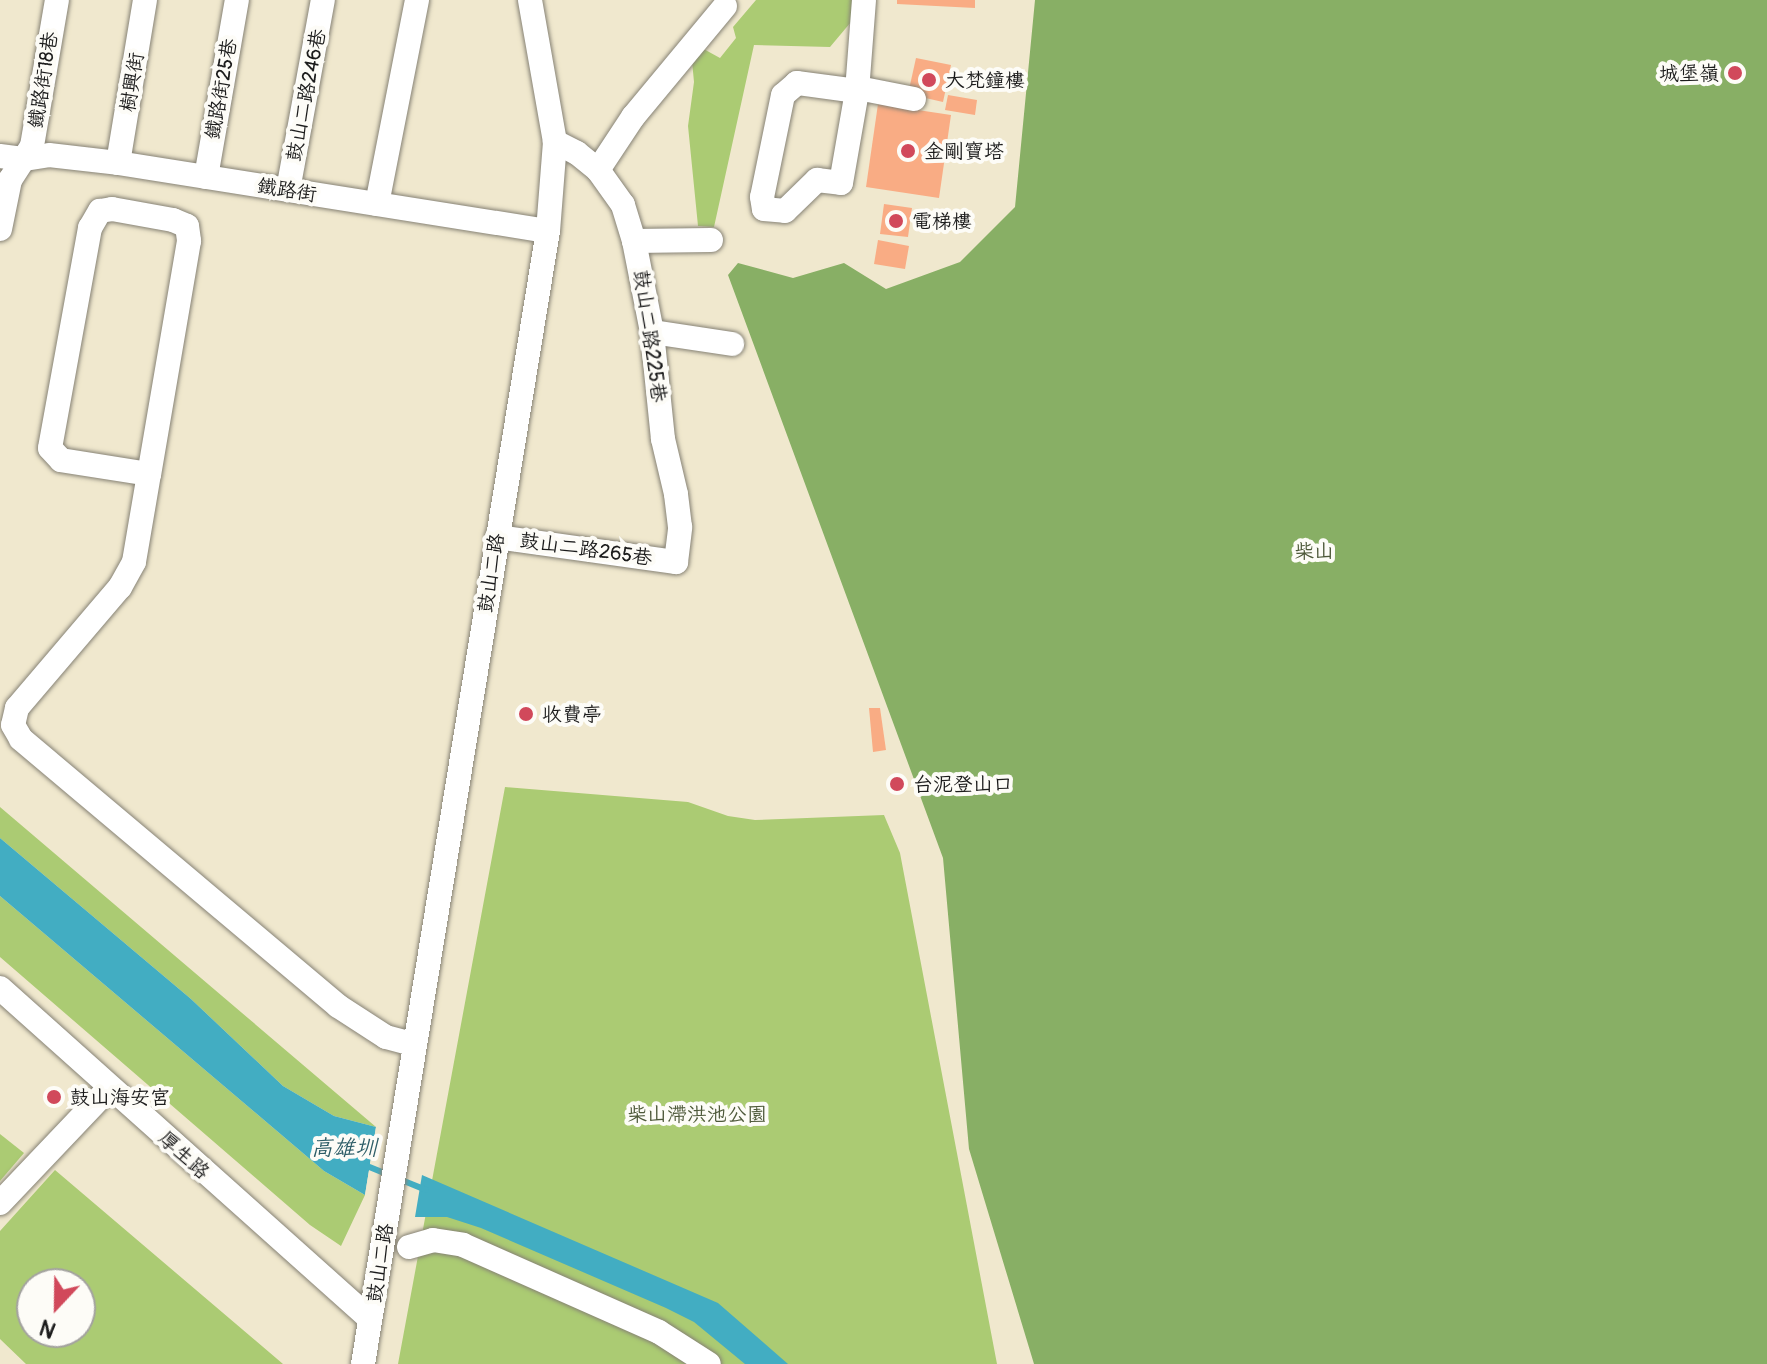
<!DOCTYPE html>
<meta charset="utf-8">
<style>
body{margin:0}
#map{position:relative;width:1767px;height:1364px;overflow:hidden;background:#f0e8ce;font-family:Pangolin,"LXGW WenKai TC",sans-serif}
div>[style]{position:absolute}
.green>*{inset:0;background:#abcb73}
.forest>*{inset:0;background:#88af65}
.water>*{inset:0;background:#42adc2}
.pier>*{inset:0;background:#f0e8ce}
.stream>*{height:6px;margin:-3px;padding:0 3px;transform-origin:3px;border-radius:3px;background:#42adc2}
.building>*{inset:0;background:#f9ac84}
.roads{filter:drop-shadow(0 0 2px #868275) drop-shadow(0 0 2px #868275)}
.minor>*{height:24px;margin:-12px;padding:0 12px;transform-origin:12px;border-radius:12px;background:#fff}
.dots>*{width:22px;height:22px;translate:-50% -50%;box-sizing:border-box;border:4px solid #fdfcf7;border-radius:50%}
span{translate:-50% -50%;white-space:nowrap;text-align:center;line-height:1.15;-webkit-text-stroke:8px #fdfcf7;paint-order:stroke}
.poi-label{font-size:20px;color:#1c1c1c}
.right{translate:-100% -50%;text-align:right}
.left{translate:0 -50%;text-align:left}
.street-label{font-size:20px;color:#1c1c1c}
.park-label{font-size:20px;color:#4e593a}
.water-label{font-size:22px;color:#2d5d67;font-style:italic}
.north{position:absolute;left:16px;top:1268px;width:80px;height:80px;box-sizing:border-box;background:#fdfcf7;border:2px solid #a3a29f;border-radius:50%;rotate:202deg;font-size:22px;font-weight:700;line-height:32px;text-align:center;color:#1c1c1c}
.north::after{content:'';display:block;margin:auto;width:28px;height:36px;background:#d1495b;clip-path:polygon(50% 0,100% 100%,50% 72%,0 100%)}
</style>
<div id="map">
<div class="green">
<i style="clip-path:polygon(756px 0,853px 0,851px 22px,830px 47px,754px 45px,714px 227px,698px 226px,688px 126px,694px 82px,692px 61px,700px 47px,720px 58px,736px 38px,733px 27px)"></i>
<i style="clip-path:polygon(505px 787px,688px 802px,728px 816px,755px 820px,884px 815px,900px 853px,997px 1364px,398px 1364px)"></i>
<i style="clip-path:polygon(0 807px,376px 1127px,334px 1116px,283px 1086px,191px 999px,0 838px)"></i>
<i style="clip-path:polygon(0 896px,324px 1171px,365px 1195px,341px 1246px,310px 1225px,0 957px)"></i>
<i style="clip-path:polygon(0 1134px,24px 1153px,0 1181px)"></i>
<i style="clip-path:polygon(evenodd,55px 1170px,283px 1364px,26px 1364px,0 1339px,0 1231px,55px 1170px,32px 1284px,80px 1284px,80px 1332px,32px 1332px,32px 1284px)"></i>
</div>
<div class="forest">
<i style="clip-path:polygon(1035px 0,1767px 0,1767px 1364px,1034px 1364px,969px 1149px,943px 858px,728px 275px,738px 263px,793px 278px,844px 263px,886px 289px,960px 262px,1015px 207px)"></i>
</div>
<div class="water">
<i style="clip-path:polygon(0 838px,191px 999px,283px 1086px,334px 1116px,376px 1127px,365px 1195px,324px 1171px,0 896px)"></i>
<i style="clip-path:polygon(422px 1175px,718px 1303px,788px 1364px,745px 1364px,694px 1322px,666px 1308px,481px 1228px,447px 1217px,415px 1217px)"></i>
</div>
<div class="pier">
<i style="clip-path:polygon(376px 1127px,380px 1129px,369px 1196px,365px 1195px)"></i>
</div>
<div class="stream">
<i style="left:362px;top:1164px;width:29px;rotate:22deg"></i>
<i style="left:399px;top:1179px;width:29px;rotate:22deg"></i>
</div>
<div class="building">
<i style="clip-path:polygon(897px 0,975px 0,975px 8px,897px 4px)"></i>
<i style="clip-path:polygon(916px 58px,951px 65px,943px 102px,908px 94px)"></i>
<i style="clip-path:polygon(948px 95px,977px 100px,975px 115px,945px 110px)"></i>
<i style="clip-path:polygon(878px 104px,951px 115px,939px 198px,866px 187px)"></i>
<i style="clip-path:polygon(884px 204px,912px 208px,908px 237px,880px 234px)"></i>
<i style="clip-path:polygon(878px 240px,909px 246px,905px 269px,874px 264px)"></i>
<i style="clip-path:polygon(869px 708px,880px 708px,886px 750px,873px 752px)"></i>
<i style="clip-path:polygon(522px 709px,531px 710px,530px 718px,521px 717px)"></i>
</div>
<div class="roads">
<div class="minor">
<i style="left:858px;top:88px;width:57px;rotate:11.1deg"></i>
<i style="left:857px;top:91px;width:61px;rotate:-172.4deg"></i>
<i style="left:797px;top:83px;width:18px;rotate:139deg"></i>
<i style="left:783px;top:95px;width:104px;rotate:101.6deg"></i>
<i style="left:762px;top:197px;width:12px;rotate:81deg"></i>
<i style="left:764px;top:209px;width:21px;rotate:5deg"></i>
<i style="left:785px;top:211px;width:45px;rotate:-44.1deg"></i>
<i style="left:817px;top:180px;width:24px;rotate:7deg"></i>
<i style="left:841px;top:183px;width:93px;rotate:-80.1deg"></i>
<i style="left:857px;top:91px;width:91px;rotate:-85.6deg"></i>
<i style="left:0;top:156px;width:25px;rotate:7deg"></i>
<i style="left:25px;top:159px;width:24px;rotate:-9deg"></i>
<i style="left:49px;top:155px;width:69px;rotate:6.6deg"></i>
<i style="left:118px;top:163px;width:435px;rotate:9deg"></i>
<i style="left:118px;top:163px;width:165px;rotate:-80.6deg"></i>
<i style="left:598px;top:170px;width:64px;rotate:-56.6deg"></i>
<i style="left:633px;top:117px;width:144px;rotate:-50.3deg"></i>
<i style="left:206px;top:177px;width:180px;rotate:-80.1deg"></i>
<i style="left:288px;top:190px;width:193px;rotate:-79.6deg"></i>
<i style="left:377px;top:204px;width:208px;rotate:-78.9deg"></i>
<i style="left:0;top:229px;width:50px;rotate:-78.5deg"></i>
<i style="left:10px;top:180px;width:40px;rotate:-57.1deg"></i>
<i style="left:32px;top:146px;width:148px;rotate:-80.3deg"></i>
<i style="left:634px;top:241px;width:77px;rotate:-0.7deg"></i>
<i style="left:652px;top:332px;width:81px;rotate:8.5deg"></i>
<i style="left:149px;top:474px;width:89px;rotate:-171deg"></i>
<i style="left:61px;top:460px;width:16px;rotate:-133deg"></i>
<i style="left:50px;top:448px;width:224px;rotate:-79.7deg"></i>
<i style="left:90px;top:228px;width:20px;rotate:-60deg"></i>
<i style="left:100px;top:211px;width:12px;rotate:-9deg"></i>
<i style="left:112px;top:209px;width:62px;rotate:10.2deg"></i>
<i style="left:173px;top:220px;width:15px;rotate:23deg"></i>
<i style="left:187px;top:226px;width:15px;rotate:82deg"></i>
<i style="left:189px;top:241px;width:236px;rotate:99.7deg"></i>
<i style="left:149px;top:474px;width:89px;rotate:99.7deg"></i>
<i style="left:134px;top:562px;width:29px;rotate:119deg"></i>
<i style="left:120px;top:587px;width:159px;rotate:130.4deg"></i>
<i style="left:17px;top:708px;width:17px;rotate:103deg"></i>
<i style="left:13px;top:725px;width:16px;rotate:60deg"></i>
<i style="left:21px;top:739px;width:414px;rotate:40.1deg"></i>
<i style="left:338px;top:1006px;width:57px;rotate:32.9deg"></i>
<i style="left:386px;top:1037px;width:30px;rotate:15deg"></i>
<i style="left:497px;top:537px;width:181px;rotate:8deg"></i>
<i style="left:676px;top:562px;width:35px;rotate:-83deg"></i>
<i style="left:680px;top:527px;width:33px;rotate:-97deg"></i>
<i style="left:676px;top:494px;width:57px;rotate:-103.3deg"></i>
<i style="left:663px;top:439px;width:108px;rotate:-95.9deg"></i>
<i style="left:652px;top:332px;width:93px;rotate:-101.2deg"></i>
<i style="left:634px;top:241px;width:38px;rotate:-107deg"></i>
<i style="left:623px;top:205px;width:43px;rotate:-125.5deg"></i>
<i style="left:598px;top:170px;width:27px;rotate:-141deg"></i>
<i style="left:577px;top:153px;width:25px;rotate:-153deg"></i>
<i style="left:0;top:988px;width:496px;rotate:41.8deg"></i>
<i style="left:0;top:1203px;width:158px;rotate:-46.5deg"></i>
<i style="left:409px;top:1247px;width:25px;rotate:-16deg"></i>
<i style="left:433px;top:1240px;width:30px;rotate:9deg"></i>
<i style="left:463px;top:1245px;width:214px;rotate:23.9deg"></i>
<i style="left:659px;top:1332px;width:59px;rotate:32.6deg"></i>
<i style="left:363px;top:1364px;width:1148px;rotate:-80.73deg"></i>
<i style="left:548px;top:231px;width:89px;rotate:-85.5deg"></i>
<i style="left:555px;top:142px;width:144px;rotate:-100deg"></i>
</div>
</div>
<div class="dots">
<i style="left:1735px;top:73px;background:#d1495b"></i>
<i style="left:929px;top:80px;background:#d1495b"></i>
<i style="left:908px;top:151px;background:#d1495b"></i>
<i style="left:896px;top:221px;background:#d1495b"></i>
<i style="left:526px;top:714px;background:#d1495b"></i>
<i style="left:897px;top:784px;background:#d1495b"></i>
<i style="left:54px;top:1097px;background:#d1495b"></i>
</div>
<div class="poi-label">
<span class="right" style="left:1719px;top:73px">城堡嶺</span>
<span class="left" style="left:945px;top:80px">大梵鐘樓</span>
<span class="left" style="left:924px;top:151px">金剛寶塔</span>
<span class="left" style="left:912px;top:221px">電梯樓</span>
<span class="left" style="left:542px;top:714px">收費亭</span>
<span class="left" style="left:913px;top:784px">台泥登山口</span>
<span class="left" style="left:70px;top:1097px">鼓山海安宮</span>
</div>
<div class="street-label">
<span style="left:43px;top:80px;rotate:-81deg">鐵路街18巷</span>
<span style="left:132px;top:82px;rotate:-81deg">樹興街</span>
<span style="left:221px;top:89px;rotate:-80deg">鐵路街25巷</span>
<span style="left:306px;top:95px;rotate:-79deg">鼓山二路246巷</span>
<span style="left:287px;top:190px;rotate:9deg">鐵路街</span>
<span style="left:650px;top:336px;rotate:82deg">鼓山二路225巷</span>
<span style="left:586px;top:549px;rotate:8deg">鼓山二路265巷</span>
<span style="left:491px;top:573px;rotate:-81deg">鼓山二路</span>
<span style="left:184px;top:1155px;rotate:42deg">厚生路</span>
<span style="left:380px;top:1263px;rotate:-81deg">鼓山二路</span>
</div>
<div class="park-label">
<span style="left:1314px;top:551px">柴山</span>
<span style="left:697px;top:1114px">柴山滯洪池公園</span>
</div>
<div class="water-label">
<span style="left:344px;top:1149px">高雄圳</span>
</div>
<div class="north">N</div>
</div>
